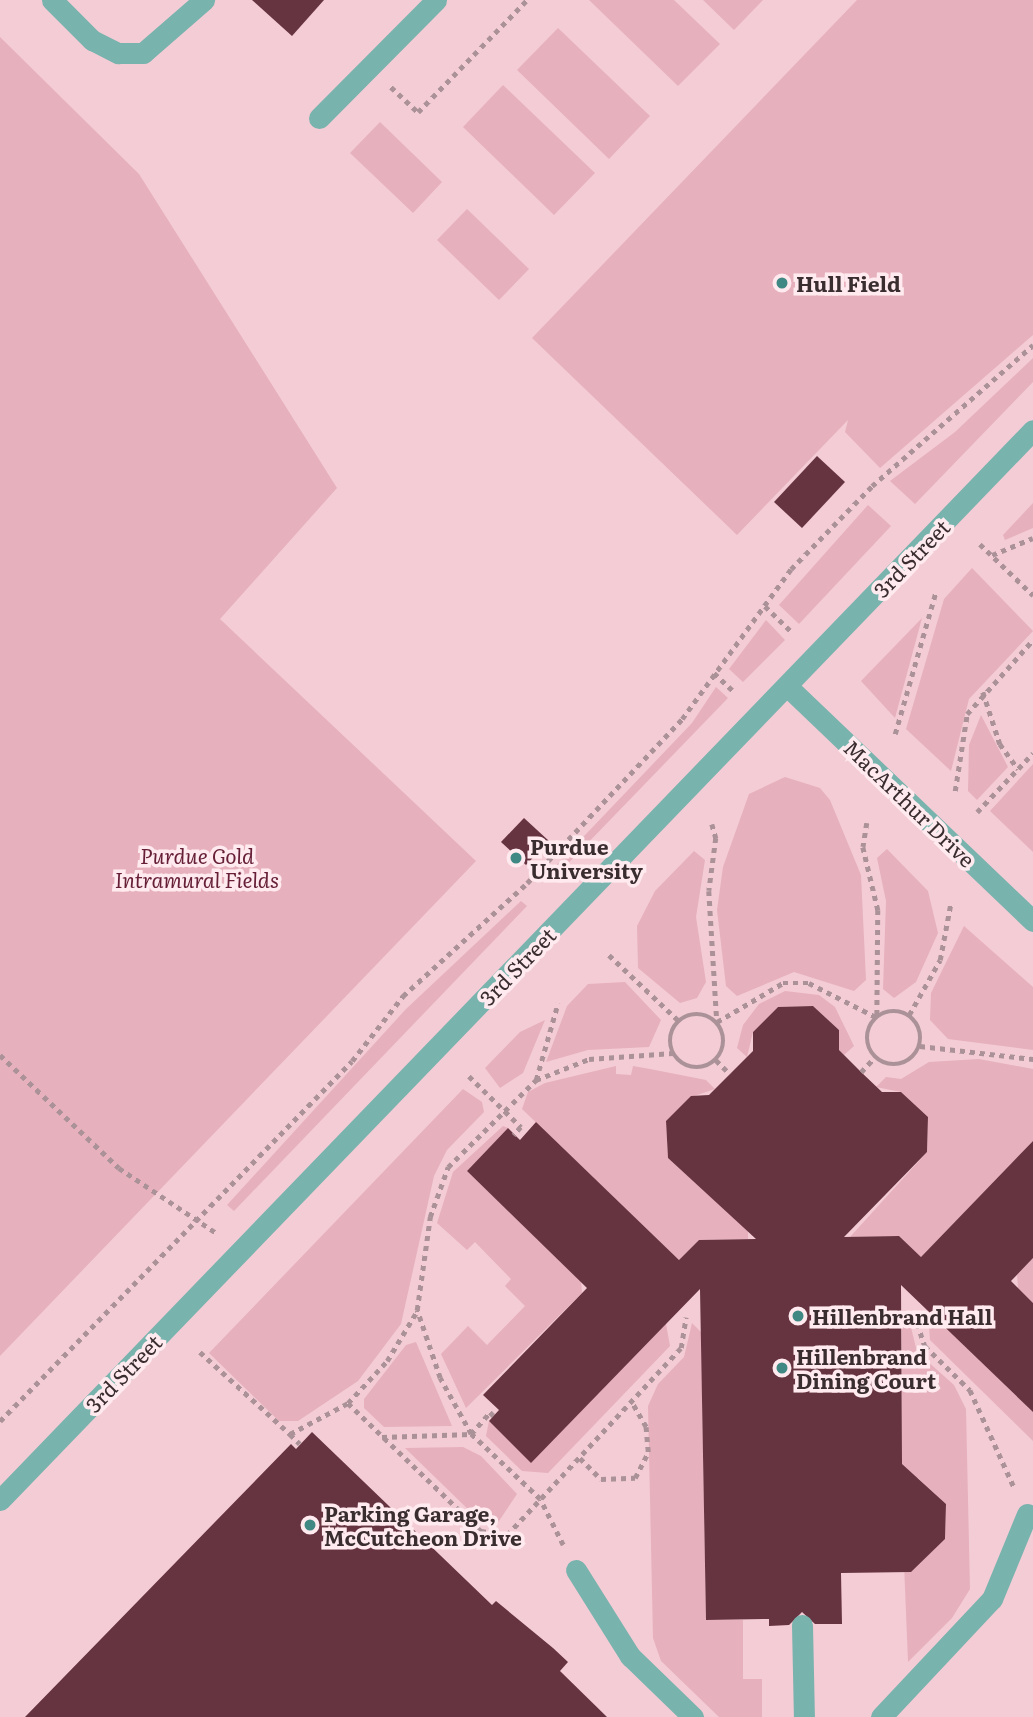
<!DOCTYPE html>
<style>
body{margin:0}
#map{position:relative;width:1033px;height:1717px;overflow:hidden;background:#fadae1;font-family:Literata,serif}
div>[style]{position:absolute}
.built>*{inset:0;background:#f4ccd5}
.green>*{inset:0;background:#e6b0bd}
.building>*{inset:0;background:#663341}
.path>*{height:4.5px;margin-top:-2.25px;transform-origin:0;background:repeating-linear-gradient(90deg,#aa9298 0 5px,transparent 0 10px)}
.path>.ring{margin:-2.25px;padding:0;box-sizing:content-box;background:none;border:4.5px solid #aa9298;border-radius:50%}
.minor>*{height:21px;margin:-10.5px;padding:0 10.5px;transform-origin:10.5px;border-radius:10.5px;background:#79b3ae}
.dots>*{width:19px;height:19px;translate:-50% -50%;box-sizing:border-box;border:4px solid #ffebef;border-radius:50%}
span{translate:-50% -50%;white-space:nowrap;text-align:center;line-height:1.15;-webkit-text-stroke:7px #ffebef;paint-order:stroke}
.poi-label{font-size:21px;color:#3a2d30;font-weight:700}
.left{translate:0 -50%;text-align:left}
.street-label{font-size:21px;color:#3a2d30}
.park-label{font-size:21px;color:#661f37;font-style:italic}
</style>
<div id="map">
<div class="built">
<i style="clip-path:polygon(0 0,1033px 0,1033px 1717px,0 1717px)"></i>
</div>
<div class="green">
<i style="clip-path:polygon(589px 0,674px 0,720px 44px,678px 86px)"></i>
<i style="clip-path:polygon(703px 0,763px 0,734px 30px)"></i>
<i style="clip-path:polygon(857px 0,1033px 0,1033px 335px,880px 468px,845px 432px,848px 420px,737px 535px,532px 338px)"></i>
<i style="clip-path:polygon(558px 28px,650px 116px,609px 159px,517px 70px)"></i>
<i style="clip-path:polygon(0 37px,139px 174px,337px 488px,220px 619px,476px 861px,0 1356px)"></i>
<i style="clip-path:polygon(503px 85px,595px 173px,554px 215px,463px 127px)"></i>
<i style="clip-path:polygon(380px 122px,442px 182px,413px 213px,350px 153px)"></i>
<i style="clip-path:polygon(467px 209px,529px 269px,499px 300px,437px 240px)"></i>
<i style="clip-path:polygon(1033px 358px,1033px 382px,915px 504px,890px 481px,955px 432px)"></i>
<i style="clip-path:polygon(1033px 503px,1033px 528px,1005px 540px,1003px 535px)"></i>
<i style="clip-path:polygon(868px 505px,891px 526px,799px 624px,779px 605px)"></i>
<i style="clip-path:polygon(972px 568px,1033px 631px,969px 699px,951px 771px,906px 729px,944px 599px)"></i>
<i style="clip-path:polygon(922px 618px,895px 718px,861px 681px)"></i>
<i style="clip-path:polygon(766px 620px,785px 640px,743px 682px,729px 669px)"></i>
<i style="clip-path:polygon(716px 687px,728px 698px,553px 879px,545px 877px,692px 723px)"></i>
<i style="clip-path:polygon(981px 715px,1008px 767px,977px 800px,968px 791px,969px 745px)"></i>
<i style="clip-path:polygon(1033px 764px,1033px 852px,990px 811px)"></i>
<i style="clip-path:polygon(785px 777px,820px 788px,830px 800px,861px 875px,866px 980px,854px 991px,794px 972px,737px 996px,726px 986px,717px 910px,723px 867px,749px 794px)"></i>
<i style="clip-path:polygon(887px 849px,928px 891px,938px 933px,916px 982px,894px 998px,883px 989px,886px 901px,877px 858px)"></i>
<i style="clip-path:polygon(694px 851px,705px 860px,696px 917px,706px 982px,697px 998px,680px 1003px,638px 968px,637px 926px,655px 891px)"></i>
<i style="clip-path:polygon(521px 901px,527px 906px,234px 1211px,227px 1205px,406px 1009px)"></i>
<i style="clip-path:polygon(964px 926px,1033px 987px,1033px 1050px,948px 1039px,930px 1020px,931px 993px)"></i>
<i style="clip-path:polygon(625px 982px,661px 1020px,649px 1047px,588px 1050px,546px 1062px,567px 1006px,588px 984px)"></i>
<i style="clip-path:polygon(785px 991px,819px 995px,835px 1007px,854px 1046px,844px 1055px,839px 1050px,839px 1030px,813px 1006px,778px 1007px,753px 1032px,747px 1057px,737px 1048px,743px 1025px,759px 1004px)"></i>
<i style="clip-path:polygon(545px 1020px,523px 1073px,500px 1088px,485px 1068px,520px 1032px)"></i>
<i style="clip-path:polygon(979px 1059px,1033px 1069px,1033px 1141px,921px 1257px,899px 1236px,850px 1237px,927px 1152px,928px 1117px,901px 1092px,876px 1087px,886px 1077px,901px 1079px,929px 1062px)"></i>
<i style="clip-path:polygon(616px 1066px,616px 1074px,631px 1075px,633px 1066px,650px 1069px,706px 1080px,715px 1089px,691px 1097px,666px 1121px,668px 1158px,748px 1231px,748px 1239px,699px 1240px,679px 1260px,522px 1109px,528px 1092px,545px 1083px)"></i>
<i style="clip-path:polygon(463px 1089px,482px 1102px,484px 1112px,447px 1150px,434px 1176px,401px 1324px,358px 1381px,298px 1421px,279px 1421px,209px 1353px)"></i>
<i style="clip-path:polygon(503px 1126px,508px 1128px,467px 1171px,581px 1281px,582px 1293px,466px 1408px,441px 1354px,468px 1326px,487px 1345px,525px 1306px,505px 1286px,511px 1279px,475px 1242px,467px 1250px,437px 1223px,453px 1172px)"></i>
<i style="clip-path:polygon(1033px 1258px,1033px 1303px,1018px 1288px,1017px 1274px)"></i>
<i style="clip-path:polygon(936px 1318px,1033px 1412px,1033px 1441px,930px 1340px,929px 1326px)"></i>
<i style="clip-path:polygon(909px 1319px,917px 1352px,954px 1385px,966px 1409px,970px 1589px,952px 1618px,908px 1662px,904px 1564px,920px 1563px,945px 1539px,946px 1504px,918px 1478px,902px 1478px,902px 1327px)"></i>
<i style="clip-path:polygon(692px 1323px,701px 1332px,706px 1620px,743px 1620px,743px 1679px,762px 1679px,762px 1717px,719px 1717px,661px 1661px,653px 1638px,648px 1406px,658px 1384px,684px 1357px)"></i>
<i style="clip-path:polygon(666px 1324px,670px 1346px,548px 1473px,522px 1471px,486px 1436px,489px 1421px,531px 1462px)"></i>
<i style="clip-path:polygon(416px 1342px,452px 1426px,384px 1427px,364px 1408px,364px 1399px,406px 1345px)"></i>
<i style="clip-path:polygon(463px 1447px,481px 1456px,517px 1494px,497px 1524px,477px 1518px,405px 1448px)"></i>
</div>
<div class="building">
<i style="clip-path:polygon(252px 0,324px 0,292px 36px)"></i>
<i style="clip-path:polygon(817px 456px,845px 482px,802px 528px,774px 502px)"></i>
<i style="clip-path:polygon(524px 818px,549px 841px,526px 865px,501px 842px)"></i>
<i style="clip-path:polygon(813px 1006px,839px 1030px,839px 1050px,861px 1072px,882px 1092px,901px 1092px,928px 1117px,927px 1152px,844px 1237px,899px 1236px,921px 1257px,1033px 1141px,1033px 1258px,1011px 1281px,1033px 1303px,1033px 1412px,901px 1285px,902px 1464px,946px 1504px,945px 1539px,911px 1572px,841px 1573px,842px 1624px,815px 1624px,802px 1612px,789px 1625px,769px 1626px,769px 1619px,706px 1620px,700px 1289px,531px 1463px,489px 1421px,499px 1410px,483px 1395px,587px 1288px,467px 1171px,508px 1128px,520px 1140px,536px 1122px,679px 1260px,699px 1240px,756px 1239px,668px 1158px,666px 1121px,691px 1096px,709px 1095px,753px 1051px,753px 1032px,778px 1007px)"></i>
<i style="clip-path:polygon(312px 1432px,492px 1605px,496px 1601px,553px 1648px,568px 1662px,560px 1671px,607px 1717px,25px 1717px,291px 1444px,296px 1449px)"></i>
</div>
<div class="path">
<i style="left:391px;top:87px;width:37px;rotate:43deg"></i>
<i style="left:418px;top:112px;width:156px;rotate:-45.8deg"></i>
<i style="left:980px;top:544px;width:74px;rotate:43.9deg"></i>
<i style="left:992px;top:555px;width:44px;rotate:-22.5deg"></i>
<i style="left:765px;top:606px;width:36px;rotate:44deg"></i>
<i style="left:714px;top:673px;width:26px;rotate:43deg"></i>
<i style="left:983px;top:692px;width:55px;rotate:71.9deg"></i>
<i style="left:1000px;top:744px;width:31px;rotate:54deg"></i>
<i style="left:895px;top:734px;width:149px;rotate:-74deg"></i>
<i style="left:955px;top:791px;width:78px;rotate:-81.1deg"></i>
<i style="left:967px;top:714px;width:99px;rotate:-48.3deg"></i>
<i style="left:977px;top:812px;width:81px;rotate:-46.5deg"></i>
<i style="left:867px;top:823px;width:24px;rotate:99deg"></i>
<i style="left:863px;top:847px;width:65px;rotate:76.6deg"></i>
<i style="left:878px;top:910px;width:107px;rotate:90.5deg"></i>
<i style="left:712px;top:824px;width:15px;rotate:74deg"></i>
<i style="left:716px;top:838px;width:53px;rotate:97.5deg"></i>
<i style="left:709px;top:891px;width:131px;rotate:86.5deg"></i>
<i style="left:609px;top:955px;width:96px;rotate:43.3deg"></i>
<i class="ring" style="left:867px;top:1011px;width:49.5px;height:49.5px"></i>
<i class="ring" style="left:670px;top:1014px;width:49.5px;height:49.5px"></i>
<i style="left:909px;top:1015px;width:63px;rotate:-60.6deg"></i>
<i style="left:940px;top:960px;width:59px;rotate:-79.3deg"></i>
<i style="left:717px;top:1022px;width:77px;rotate:-30.6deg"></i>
<i style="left:783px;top:983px;width:26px"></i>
<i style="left:809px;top:983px;width:75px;rotate:26.9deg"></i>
<i style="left:920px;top:1046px;width:114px;rotate:6.6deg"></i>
<i style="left:0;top:1055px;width:164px;rotate:43.5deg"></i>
<i style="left:119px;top:1168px;width:119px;rotate:33.7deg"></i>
<i style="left:716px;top:1060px;width:20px;rotate:45deg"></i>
<i style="left:861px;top:1072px;width:21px;rotate:-47deg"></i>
<i style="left:469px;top:1076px;width:73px;rotate:44.4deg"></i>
<i style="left:521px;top:1127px;width:11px;rotate:131deg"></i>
<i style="left:536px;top:1080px;width:80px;rotate:-74.1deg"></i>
<i style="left:914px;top:1314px;width:34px;rotate:71deg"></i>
<i style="left:925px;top:1346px;width:63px;rotate:44.4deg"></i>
<i style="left:970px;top:1390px;width:109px;rotate:65.6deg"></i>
<i style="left:200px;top:1352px;width:122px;rotate:42.3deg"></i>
<i style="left:290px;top:1434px;width:66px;rotate:-28.1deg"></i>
<i style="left:348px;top:1403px;width:57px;rotate:-47.1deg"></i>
<i style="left:387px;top:1361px;width:58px;rotate:-59deg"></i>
<i style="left:348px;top:1403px;width:185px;rotate:43.9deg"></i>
<i style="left:481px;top:1531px;width:26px;rotate:9deg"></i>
<i style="left:507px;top:1535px;width:255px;rotate:-47.1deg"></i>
<i style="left:681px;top:1348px;width:31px;rotate:-81deg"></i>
<i style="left:0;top:1421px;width:503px;rotate:-45.64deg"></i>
<i style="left:352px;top:1061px;width:83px;rotate:-51.9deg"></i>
<i style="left:403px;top:996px;width:168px;rotate:-42.3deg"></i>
<i style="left:527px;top:883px;width:226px;rotate:-46.6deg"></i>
<i style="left:682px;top:719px;width:185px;rotate:-54deg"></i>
<i style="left:791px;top:569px;width:116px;rotate:-45.7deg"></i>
<i style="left:872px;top:486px;width:214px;rotate:-41.2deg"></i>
<i style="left:290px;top:1434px;width:14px;rotate:45deg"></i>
<i style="left:382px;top:1437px;width:89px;rotate:-1.9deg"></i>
<i style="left:471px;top:1434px;width:29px;rotate:-49deg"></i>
<i style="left:490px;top:1412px;width:6px;rotate:45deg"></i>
<i style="left:580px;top:1458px;width:30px;rotate:45deg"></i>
<i style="left:601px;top:1479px;width:34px;rotate:-2deg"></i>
<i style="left:635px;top:1478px;width:29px;rotate:-63deg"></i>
<i style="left:648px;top:1452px;width:25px;rotate:-95deg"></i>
<i style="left:646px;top:1427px;width:30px;rotate:-120deg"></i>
<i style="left:563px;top:1545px;width:51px;rotate:-116.6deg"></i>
<i style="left:540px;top:1499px;width:95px;rotate:-136.7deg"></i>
<i style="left:471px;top:1434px;width:64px;rotate:-119deg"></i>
<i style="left:440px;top:1378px;width:72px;rotate:-108.7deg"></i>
<i style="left:417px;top:1310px;width:94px;rotate:-82deg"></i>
<i style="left:430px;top:1217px;width:53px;rotate:-70.2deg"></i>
<i style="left:448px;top:1167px;width:124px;rotate:-44.7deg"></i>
<i style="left:536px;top:1080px;width:57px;rotate:-21.6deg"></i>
<i style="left:589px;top:1059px;width:84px;rotate:-4.1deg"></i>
</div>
<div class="minor">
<i style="left:52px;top:0;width:57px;rotate:45deg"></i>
<i style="left:92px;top:40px;width:29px;rotate:27deg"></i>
<i style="left:118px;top:53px;width:25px"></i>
<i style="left:143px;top:53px;width:81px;rotate:-41deg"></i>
<i style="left:319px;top:118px;width:166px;rotate:-45.2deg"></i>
<i style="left:787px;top:686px;width:340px;rotate:43.7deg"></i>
<i style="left:0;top:1500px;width:1487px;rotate:-46.01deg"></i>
<i style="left:576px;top:1570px;width:102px;rotate:57.9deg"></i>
<i style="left:630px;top:1656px;width:88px;rotate:44.1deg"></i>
<i style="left:802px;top:1625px;width:92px;rotate:88.8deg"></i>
<i style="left:881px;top:1717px;width:162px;rotate:-46.8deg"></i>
<i style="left:992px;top:1599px;width:92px;rotate:-67.6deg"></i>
</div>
<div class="dots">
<i style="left:782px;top:283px;background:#408883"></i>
<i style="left:516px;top:858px;background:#408883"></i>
<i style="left:798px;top:1316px;background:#408883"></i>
<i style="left:782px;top:1368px;background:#408883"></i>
<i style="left:310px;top:1525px;background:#408883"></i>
</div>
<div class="poi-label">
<span class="left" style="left:796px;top:283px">Hull Field</span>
<span class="left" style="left:530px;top:858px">Purdue<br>University</span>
<span class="left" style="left:812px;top:1316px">Hillenbrand Hall</span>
<span class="left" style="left:796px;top:1368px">Hillenbrand<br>Dining Court</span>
<span class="left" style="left:324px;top:1525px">Parking Garage,<br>McCutcheon Drive</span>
</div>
<div class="street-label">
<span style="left:911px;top:558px;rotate:-46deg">3rd Street</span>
<span style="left:910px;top:803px;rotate:44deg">MacArthur Drive</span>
<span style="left:517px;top:966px;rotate:-46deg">3rd Street</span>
<span style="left:123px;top:1373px;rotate:-46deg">3rd Street</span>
</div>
<div class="park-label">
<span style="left:197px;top:867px">Purdue Gold<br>Intramural Fields</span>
</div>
</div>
